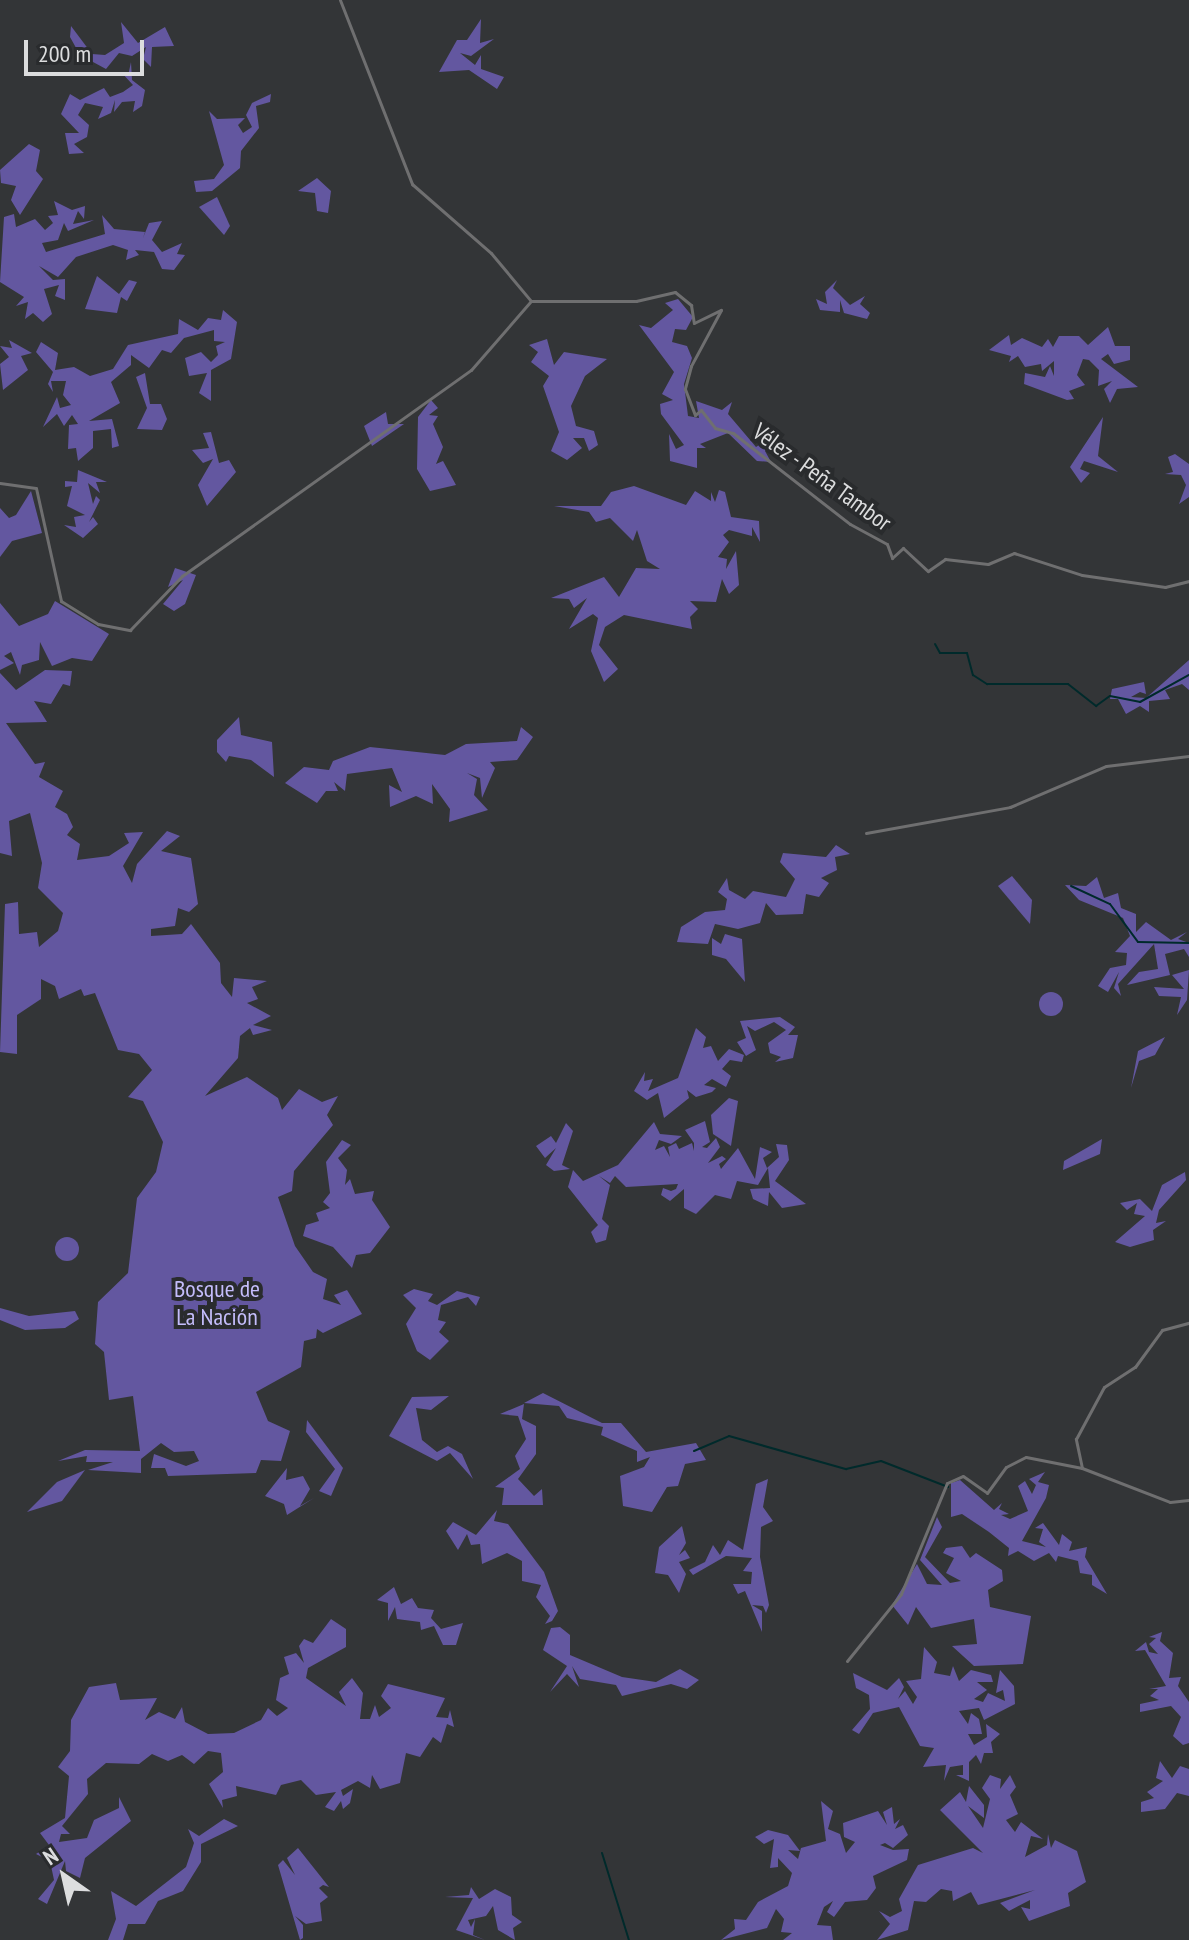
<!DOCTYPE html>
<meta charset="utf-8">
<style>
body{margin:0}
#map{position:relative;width:1189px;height:1940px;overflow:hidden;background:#333537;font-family:"PT Sans Narrow",sans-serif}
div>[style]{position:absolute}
.forest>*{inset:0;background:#6357a0}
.round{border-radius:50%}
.stream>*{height:2px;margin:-1px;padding:0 1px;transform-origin:1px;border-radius:1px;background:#002a2b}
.street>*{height:3px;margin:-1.5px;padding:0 1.5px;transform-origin:1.5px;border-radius:1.5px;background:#6f6f70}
span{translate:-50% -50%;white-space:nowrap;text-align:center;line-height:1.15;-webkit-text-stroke:8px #292b2d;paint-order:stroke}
.street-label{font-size:24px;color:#dcddde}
.park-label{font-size:24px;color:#c4bdfb}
.north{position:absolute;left:24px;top:1836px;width:80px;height:80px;-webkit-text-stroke:6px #292b2d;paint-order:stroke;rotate:326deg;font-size:22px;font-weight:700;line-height:32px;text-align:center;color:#dcddde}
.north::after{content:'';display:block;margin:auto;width:28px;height:36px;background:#dcddde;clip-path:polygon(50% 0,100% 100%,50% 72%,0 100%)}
.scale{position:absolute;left:24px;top:40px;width:120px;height:36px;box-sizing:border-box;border:4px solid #dcddde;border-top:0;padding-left:10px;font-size:24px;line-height:28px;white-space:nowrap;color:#dcddde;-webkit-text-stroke:6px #292b2d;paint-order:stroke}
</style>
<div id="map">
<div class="forest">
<i style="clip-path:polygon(481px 19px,480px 43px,494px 39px,471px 56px,460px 53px,475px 65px,481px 55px,481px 69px,504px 77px,497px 89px,469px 70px,439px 72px,457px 40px,467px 40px)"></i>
<i style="clip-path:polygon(121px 22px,138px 43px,165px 27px,174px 46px,152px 47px,151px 67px,143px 59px,146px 47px,132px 56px,119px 53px,106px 69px,80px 55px,70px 37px,71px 26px,92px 54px,105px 55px,124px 43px)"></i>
<i style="clip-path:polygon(131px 62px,132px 80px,145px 90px,142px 106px,133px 112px,135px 101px,122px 102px,114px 112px,115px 100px,111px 113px,98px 119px,103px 107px,85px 103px,78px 115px,89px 125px,87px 137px,74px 144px,84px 153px,69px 154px,65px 133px,79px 133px,61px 114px,70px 94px,80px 100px,104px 88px,110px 97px,123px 92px,133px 85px,121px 72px,128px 76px)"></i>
<i style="clip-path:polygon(271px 94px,270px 102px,256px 106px,259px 128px,241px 151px,240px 168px,212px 191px,196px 192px,194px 181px,214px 179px,224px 165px,209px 111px,217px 119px,245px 118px,238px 125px,243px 133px,252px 127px,246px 115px,252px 103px)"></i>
<i style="clip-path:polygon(29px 144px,40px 150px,36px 171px,43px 179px,20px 215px,11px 200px,16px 186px,1px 183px,0 170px)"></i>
<i style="clip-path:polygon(317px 178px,331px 191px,328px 213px,317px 211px,315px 193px,298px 191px)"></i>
<i style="clip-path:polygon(217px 197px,230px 226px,224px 235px,199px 207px)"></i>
<i style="clip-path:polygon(54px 201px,72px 210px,85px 206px,84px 219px,78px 211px,73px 224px,94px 220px,68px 231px,64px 223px,58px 240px,42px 243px,46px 252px,105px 234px,102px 215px,114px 229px,145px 232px,143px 238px,149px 223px,162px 221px,152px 240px,162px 252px,182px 243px,177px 254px,185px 255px,174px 270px,162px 269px,154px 252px,135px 250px,139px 255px,126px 260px,128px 250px,113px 245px,76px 257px,58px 277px,39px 266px,53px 280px,65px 279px,65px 300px,55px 296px,59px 285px,44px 289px,52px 314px,43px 322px,33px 313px,25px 319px,28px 302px,16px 306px,24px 297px,0 282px,4px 217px,14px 214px,16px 227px,35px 219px,45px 230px,53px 223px,48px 216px,58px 215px)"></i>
<i style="clip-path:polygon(97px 276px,119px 294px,129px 280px,137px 282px,127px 301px,121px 297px,117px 313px,85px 309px)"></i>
<i style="clip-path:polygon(837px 280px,833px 288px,850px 305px,865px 296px,860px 304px,870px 313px,867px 319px,844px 313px,840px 300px,840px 312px,820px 310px,816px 299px,827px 304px,825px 292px)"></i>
<i style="clip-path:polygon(678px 299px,693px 317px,686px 330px,675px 329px,672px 342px,687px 346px,692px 358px,684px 384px,688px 416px,699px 418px,696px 401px,722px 410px,732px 402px,728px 414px,756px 447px,777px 433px,765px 451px,771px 462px,757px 461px,728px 433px,700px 444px,706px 448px,697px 448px,697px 468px,670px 461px,669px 434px,676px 449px,684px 445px,661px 414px,660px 404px,673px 400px,662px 394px,674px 372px,639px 325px,651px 328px,673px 310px,665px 303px)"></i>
<i style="clip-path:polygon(223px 310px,237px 322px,231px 359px,211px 370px,211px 401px,199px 393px,207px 373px,189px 376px,185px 358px,201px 352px,211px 362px,218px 355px,216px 346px,225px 342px,214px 341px,214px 330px,184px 338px,171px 353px,162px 350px,149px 368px,131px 355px,131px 365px,111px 382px,120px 403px,89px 421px,112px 419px,119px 446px,112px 448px,111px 429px,93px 431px,93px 448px,78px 461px,76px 448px,68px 449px,69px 425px,78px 424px,72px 415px,64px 426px,57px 414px,43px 427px,57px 397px,60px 408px,71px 405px,63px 395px,66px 381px,51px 381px,53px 392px,48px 384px,53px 372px,36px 352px,41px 342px,58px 353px,55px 370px,74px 367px,90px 376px,113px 369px,128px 345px,178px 334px,179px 319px,198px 330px,208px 318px,221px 320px)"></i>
<i style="clip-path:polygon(1108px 327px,1115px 346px,1130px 346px,1130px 360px,1114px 364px,1108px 354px,1101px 359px,1138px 387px,1117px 389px,1110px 403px,1104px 389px,1112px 381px,1098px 386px,1099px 370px,1089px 360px,1083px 359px,1077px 375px,1085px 385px,1069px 391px,1074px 399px,1067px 400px,1024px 384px,1025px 373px,1045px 377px,1050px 366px,1054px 376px,1054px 361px,1042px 371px,1041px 364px,1025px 367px,1018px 356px,1009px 362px,1011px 356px,989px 350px,1009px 335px,1011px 345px,1022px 338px,1042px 347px,1048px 339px,1053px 347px,1059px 336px,1079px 336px,1088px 345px)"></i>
<i style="clip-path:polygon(547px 339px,554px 365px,564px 352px,607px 359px,585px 376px,571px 406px,576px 426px,594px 431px,598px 445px,589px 451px,584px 438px,573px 438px,582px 448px,567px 460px,551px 451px,559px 432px,543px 386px,549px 376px,531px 362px,538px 352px,529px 345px)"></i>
<i style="clip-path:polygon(9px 340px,32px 353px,21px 356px,28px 370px,3px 390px,0 364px,9px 357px,0 346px,12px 348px)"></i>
<i style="clip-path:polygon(145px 373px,150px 404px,161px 404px,167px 419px,162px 430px,137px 429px,147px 408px,136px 377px)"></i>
<i style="clip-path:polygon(431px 400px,438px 408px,429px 415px,438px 416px,433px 424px,443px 447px,436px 464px,443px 461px,456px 485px,430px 491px,417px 469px,418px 417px)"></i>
<i style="clip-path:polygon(386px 412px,388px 424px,404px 424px,372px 446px,364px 426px)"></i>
<i style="clip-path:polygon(1103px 417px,1098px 456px,1118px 472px,1084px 461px,1080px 469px,1090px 473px,1081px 483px,1070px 467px)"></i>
<i style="clip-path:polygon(211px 432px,219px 463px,229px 460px,236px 472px,207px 506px,198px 485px,213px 459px,203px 463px,192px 450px,209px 448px,203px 433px)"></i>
<i style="clip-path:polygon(1175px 454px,1189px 464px,1189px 497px,1179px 504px,1186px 485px,1181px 475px,1165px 474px,1173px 472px,1168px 457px)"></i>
<i style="clip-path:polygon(78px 470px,107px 482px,96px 482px,100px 493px,88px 483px,93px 504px,96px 496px,100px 500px,89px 522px,93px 517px,98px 524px,83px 538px,64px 525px,76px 527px,74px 517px,85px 515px,67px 506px,72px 486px,65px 487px,65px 481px,77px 482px)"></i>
<i style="clip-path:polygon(634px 486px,686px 505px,695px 491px,711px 501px,711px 492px,715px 502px,719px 490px,725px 492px,731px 517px,759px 521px,760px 542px,752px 527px,752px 536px,729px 530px,723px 535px,729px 542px,718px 557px,727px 559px,726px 569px,736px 551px,739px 585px,729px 594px,722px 579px,716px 602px,690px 601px,698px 609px,690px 617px,692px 629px,624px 615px,605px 627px,599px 645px,618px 669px,604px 682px,591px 651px,598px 618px,593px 614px,569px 629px,587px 598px,574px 608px,569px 599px,551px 598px,604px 577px,619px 597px,636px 568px,660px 569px,647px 561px,637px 530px,633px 541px,610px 518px,596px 522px,589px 512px,554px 506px,601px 506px,611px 492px)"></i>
<i style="clip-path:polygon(31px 491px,42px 533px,12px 541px,0 557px,0 508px,9px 518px,16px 515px)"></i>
<i style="clip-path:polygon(175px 568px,196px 575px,185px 604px,174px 611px,163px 604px,183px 580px,168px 587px)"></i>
<i style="clip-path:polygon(55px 601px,109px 634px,92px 661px,72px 658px,52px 666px,40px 642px,39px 660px,22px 665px,20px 675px,11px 652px,4px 656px,14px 663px,0 670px,0 603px,19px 626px,48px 614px)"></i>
<i style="clip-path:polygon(1189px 660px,1189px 690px,1182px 684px,1165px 690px,1170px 699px,1149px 701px,1149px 712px,1140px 706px,1126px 714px,1118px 699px,1110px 699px,1112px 689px,1144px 682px,1146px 694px,1140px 692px,1131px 697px,1146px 698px)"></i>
<i style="clip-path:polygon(45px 670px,72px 671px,70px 686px,63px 684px,51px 704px,34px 701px,47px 722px,6px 723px,35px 764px,45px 762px,39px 777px,63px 791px,55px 807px,67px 814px,73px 827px,67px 835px,80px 844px,77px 860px,109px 856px,129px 843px,124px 833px,143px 832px,123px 866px,132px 883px,137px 864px,167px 831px,180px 836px,161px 851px,191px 858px,198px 904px,189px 912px,178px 908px,175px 926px,151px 929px,151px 936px,182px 934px,191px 924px,220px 963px,221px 983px,232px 997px,234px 978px,267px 981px,252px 987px,258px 999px,247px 1003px,271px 1016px,253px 1025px,272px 1030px,253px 1035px,250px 1028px,240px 1036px,238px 1058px,205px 1096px,247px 1077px,278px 1098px,282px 1110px,299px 1089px,322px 1102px,338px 1096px,327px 1115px,333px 1125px,294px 1171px,292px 1191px,278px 1197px,295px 1246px,313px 1272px,327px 1279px,323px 1299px,341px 1305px,334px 1295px,347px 1290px,362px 1314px,323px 1333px,317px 1329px,316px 1338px,304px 1341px,301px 1367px,256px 1392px,268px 1421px,290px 1431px,281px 1461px,261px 1460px,256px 1473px,168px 1476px,165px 1468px,151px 1468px,154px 1454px,186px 1466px,199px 1461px,194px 1451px,174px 1452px,161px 1443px,141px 1459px,141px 1473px,88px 1470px,113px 1462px,86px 1462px,87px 1456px,58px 1461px,85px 1450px,140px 1451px,133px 1396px,109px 1400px,104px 1352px,95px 1344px,98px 1302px,128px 1273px,137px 1198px,156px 1172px,163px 1142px,143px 1101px,128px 1097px,152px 1070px,139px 1054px,118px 1050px,95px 993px,84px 996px,81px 989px,59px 999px,55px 986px,41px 979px,41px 999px,17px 1015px,17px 1054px,0 1052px,5px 904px,18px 902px,19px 934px,37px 932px,39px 947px,58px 931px,63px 913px,38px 888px,42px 863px,30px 813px,9px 821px,12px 856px,0 853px,0 673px,16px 690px)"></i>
<i style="clip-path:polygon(239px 717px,241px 735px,272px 742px,274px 777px,251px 760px,229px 756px,226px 762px,217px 752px,217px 740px)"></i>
<i style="clip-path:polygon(521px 727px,533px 737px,517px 760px,490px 762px,495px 768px,482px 798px,480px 778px,467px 773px,477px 779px,474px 795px,488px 810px,449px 822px,450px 809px,432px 784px,433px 804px,416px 796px,390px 807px,389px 785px,402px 792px,392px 768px,347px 774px,345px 791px,334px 782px,338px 791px,326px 791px,317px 803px,285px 783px,304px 767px,329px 770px,333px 761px,370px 747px,445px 755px,466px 744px,517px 741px)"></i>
<i style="clip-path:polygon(836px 845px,850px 854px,835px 857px,837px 870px,821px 878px,829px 883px,819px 897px,806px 894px,803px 914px,776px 915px,766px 903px,760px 923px,738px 929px,715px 924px,708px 944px,677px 942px,681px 927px,705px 912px,725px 910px,727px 899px,718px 892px,727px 878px,729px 890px,745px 899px,753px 891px,786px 897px,795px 879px,780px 862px,783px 853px,826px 857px)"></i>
<i style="clip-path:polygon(1012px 876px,1032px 900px,1030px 924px,998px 886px)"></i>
<i style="clip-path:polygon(1097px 877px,1104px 898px,1118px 893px,1121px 908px,1136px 914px,1136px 932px,1146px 922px,1171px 940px,1187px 932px,1178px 939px,1189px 943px,1189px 957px,1184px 949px,1165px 954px,1170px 975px,1127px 985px,1139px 972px,1158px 969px,1154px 944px,1118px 984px,1121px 996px,1114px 988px,1119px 972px,1108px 992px,1098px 986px,1110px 968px,1126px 965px,1127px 953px,1115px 952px,1130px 936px,1123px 918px,1079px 900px,1065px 885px,1086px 886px)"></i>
<i style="clip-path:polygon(725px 934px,742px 939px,745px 982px,726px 959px,712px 955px,712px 938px,721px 944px)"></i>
<i style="clip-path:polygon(1189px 970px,1187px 1000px,1177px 1015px,1181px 997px,1159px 996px,1154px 987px,1184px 989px,1172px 975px)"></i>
<i class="round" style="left:1039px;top:992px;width:24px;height:24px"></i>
<i style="clip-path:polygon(780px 1017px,795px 1027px,788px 1035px,798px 1035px,793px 1058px,775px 1062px,781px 1057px,770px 1053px,768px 1043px,786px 1030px,774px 1022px,755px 1031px,747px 1026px,756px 1050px,746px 1056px,737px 1042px,746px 1038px,740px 1021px)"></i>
<i style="clip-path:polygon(696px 1028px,706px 1037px,703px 1048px,711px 1046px,718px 1061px,729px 1049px,744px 1055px,742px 1062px,730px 1060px,722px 1069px,731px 1076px,726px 1087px,712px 1079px,704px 1085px,716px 1088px,712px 1092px,696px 1097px,687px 1090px,689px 1098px,664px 1118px,658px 1093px,647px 1100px,634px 1091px,645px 1072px,644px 1081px,653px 1079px,648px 1091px,678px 1078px)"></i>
<i style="clip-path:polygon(1165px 1037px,1155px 1055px,1139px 1061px,1131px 1088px,1138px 1051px)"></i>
<i style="clip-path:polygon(729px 1098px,738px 1101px,731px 1146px,713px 1134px,711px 1115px)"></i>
<i style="clip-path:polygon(705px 1121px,710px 1142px,702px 1147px,707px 1148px,716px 1138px,720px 1147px,708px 1163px,722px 1156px,726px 1159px,719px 1164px,721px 1169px,738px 1148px,755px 1179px,760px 1147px,772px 1152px,763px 1158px,767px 1168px,779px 1157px,776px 1144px,787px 1145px,789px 1160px,775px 1181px,806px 1204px,782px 1208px,769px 1192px,768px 1206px,753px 1199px,750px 1189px,770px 1188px,768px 1168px,758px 1185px,737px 1181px,731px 1199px,715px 1195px,696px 1214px,684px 1208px,684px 1189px,670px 1201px,661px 1195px,663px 1188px,671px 1191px,676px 1189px,678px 1184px,626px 1187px,615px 1176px,610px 1183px,599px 1176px,610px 1185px,602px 1219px,609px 1226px,606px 1240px,596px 1243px,591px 1232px,598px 1225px,568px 1187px,573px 1170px,583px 1181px,618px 1165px,654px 1122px,660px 1134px,682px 1136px,671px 1144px,659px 1140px,655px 1150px,664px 1146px,670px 1157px,668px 1147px,676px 1143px,679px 1149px,692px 1143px,694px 1151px,694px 1143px,685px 1130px)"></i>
<i style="clip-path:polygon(566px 1123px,573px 1131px,562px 1165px,570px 1169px,554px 1171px,546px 1165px,556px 1148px,545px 1158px,536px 1146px,551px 1136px,556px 1143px)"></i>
<i style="clip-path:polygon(1102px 1139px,1100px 1154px,1063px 1170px,1064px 1161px)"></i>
<i style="clip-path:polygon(342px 1140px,351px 1145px,338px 1158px,347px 1170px,345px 1185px,350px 1179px,355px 1194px,374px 1191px,372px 1200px,390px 1227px,370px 1253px,356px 1255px,352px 1268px,333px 1247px,303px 1236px,306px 1225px,319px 1221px,316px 1213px,330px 1208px,323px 1202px,330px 1193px,326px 1162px)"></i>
<i style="clip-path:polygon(1185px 1172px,1186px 1180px,1159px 1210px,1156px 1223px,1166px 1221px,1153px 1230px,1154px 1240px,1130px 1247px,1115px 1242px,1145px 1216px,1134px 1214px,1137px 1203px,1127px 1210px,1120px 1203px,1140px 1199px,1152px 1211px,1162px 1185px)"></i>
<i class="round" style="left:55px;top:1237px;width:24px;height:24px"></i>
<i style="clip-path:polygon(414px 1289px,433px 1294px,428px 1301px,437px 1305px,457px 1291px,480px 1297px,476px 1306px,468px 1297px,441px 1305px,438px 1320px,446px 1322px,439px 1332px,449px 1341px,430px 1360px,417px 1351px,406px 1324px,416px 1308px,403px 1295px)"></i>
<i style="clip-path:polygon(0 1308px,29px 1316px,75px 1311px,79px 1319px,65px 1328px,25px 1330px,0 1320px)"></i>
<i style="clip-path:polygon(543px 1393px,602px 1423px,621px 1423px,646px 1452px,696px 1443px,706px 1460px,685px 1464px,678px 1486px,667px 1487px,652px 1512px,623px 1506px,620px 1476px,644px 1467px,650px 1457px,637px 1462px,637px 1451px,601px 1435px,603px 1427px,567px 1418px,559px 1406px,524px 1403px)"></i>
<i style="clip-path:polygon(449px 1396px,431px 1410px,416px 1408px,422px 1440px,437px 1452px,448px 1446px,462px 1454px,473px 1479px,450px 1453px,437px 1461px,389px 1436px,412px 1397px)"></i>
<i style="clip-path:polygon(524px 1404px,522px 1419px,536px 1426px,536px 1454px,518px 1479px,534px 1496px,542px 1489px,543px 1505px,502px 1505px,504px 1488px,495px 1487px,520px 1469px,515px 1456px,526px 1439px,518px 1416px,500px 1414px)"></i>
<i style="clip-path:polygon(307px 1420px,343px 1468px,331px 1496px,319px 1491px,335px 1469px,306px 1432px)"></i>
<i style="clip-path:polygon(287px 1468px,286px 1480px,303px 1476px,310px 1489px,300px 1506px,314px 1498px,287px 1515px,284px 1504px,265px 1496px)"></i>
<i style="clip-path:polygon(85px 1470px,62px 1501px,27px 1512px,57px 1482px)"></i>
<i style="clip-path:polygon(1045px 1472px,1038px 1482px,1049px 1485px,1046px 1498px,1022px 1541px,1046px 1547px,1039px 1542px,1043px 1529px,1035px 1528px,1043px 1523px,1059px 1545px,1062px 1534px,1072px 1542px,1069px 1551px,1087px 1547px,1085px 1557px,1107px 1594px,1092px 1585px,1092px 1575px,1080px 1573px,1078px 1561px,1058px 1556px,1056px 1562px,1049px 1553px,1034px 1561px,1018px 1551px,1008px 1556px,1009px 1548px,989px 1532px,962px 1514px,951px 1517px,951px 1483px,960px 1480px,994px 1510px,1002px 1503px,999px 1509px,1009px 1514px,1001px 1515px,1010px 1519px,1028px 1511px,1018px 1486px,1025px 1481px,1032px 1494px,1036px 1485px,1029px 1479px)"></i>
<i style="clip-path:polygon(768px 1479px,763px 1507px,773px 1521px,761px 1527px,760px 1557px,769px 1605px,766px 1613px,763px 1606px,752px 1605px,762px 1611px,762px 1632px,745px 1591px,738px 1594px,733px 1584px,751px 1584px,752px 1572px,743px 1571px,752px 1558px,726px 1556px,693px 1575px,689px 1570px,705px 1562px,713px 1545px,720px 1555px,728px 1540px,743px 1550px,756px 1484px)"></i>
<i style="clip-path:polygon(497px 1510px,494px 1521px,508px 1524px,544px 1572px,558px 1611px,552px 1621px,545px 1624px,550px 1616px,536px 1597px,541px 1585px,522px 1581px,522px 1561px,507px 1553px,482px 1564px,480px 1544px,471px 1545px,467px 1534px,458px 1550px,446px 1531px,453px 1522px,476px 1535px)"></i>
<i style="clip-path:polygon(937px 1517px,942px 1527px,925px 1557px,950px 1583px,961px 1581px,946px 1573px,954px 1558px,943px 1553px,946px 1548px,962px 1546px,970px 1558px,976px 1553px,1002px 1570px,1003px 1581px,988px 1590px,990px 1607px,1031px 1616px,1023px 1664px,974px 1666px,952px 1646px,977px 1644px,974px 1619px,931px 1628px,916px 1607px,908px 1625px,892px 1605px,917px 1564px,927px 1584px,942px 1585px,920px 1560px)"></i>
<i style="clip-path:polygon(682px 1526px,686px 1543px,679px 1555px,685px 1550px,690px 1558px,679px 1562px,686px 1574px,679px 1593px,668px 1575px,655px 1573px,659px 1547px)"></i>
<i style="clip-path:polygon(394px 1587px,401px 1604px,412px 1598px,418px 1608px,434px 1610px,431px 1618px,441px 1629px,463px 1623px,456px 1645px,443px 1645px,434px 1626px,421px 1630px,420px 1622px,397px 1619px,395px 1607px,388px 1621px,388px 1603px,377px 1600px)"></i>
<i style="clip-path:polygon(331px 1619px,346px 1629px,346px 1647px,308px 1668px,306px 1678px,346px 1706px,339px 1692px,352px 1678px,363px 1693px,360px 1719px,370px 1719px,375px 1705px,379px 1717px,391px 1708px,381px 1696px,388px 1684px,445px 1698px,436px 1717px,448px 1718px,450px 1710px,454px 1727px,447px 1724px,441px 1743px,433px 1737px,420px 1757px,406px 1753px,400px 1783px,380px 1789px,372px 1775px,370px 1788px,358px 1781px,341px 1790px,343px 1796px,353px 1789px,350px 1803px,343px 1809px,341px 1801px,334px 1811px,325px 1807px,336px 1792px,316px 1795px,301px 1780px,281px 1785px,276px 1795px,236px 1786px,237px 1796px,222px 1800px,223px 1808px,209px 1784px,223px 1772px,221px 1753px,208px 1751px,194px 1764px,182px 1755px,168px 1761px,152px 1754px,139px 1764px,106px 1763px,87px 1779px,88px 1794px,62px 1826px,70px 1834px,61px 1834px,59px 1842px,87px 1838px,94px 1820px,119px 1808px,119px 1797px,131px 1821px,85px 1858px,80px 1878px,66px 1871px,65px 1861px,47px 1904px,38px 1899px,54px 1880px,50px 1861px,36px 1854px,49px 1845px,40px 1833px,65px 1818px,69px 1776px,58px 1767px,70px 1751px,71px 1720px,89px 1687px,116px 1683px,120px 1700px,157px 1698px,145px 1720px,159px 1712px,175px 1719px,182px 1707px,185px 1722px,208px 1734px,234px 1733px,261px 1720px,268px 1708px,277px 1716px,288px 1708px,276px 1700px,280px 1678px,289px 1674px,284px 1657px,296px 1653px,304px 1663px,299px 1646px,304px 1639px,313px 1643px)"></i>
<i style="clip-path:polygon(560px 1627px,570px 1635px,570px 1655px,622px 1677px,656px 1682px,680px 1669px,699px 1680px,687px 1689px,671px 1684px,622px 1696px,616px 1685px,580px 1679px,572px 1666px,579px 1687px,567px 1674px,550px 1692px,567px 1666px,543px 1650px,551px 1628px)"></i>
<i style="clip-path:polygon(1162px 1632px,1160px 1641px,1173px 1653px,1169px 1678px,1181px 1677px,1178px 1686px,1189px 1702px,1189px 1743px,1183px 1745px,1173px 1736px,1181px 1717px,1171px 1706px,1140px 1712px,1140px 1704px,1159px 1700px,1150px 1696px,1158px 1689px,1149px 1689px,1166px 1686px,1145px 1650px,1135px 1651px,1146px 1642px,1149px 1652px,1158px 1654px,1149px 1644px,1156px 1638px,1149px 1637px)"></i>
<i style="clip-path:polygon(924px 1647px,937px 1662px,934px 1673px,950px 1676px,953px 1666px,959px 1681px,971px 1670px,991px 1675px,993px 1682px,977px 1682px,987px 1690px,974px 1699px,983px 1702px,988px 1693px,1005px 1701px,1003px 1690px,996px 1693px,1000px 1670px,1014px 1686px,1015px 1704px,984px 1720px,979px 1708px,959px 1711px,968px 1724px,971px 1713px,979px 1719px,982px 1734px,968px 1734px,974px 1745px,987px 1737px,986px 1724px,1000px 1734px,991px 1742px,993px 1753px,984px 1753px,981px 1764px,976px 1755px,969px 1762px,969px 1781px,956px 1775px,963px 1775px,963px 1765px,950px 1767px,944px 1781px,946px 1765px,923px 1767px,934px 1748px,920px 1746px,899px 1707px,873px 1713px,859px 1734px,852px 1730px,870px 1709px,869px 1695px,856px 1688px,853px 1673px,887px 1690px,899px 1678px,904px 1687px,898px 1699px,905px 1691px,913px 1704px,917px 1697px,906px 1681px,921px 1679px)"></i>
<i style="clip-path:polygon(1160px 1761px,1172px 1778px,1180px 1766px,1189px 1769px,1189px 1796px,1177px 1793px,1165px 1809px,1141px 1812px,1141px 1802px,1154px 1798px,1147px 1792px,1163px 1781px,1156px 1778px)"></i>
<i style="clip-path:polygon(990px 1775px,1001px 1779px,1000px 1789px,1010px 1775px,1016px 1787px,1010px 1795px,1018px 1814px,1006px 1820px,1015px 1832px,1021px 1822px,1043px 1839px,1031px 1836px,1025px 1857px,1047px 1845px,1048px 1834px,1051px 1848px,1055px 1840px,1077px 1851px,1086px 1882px,1068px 1893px,1070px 1906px,1029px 1921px,1021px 1907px,1030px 1909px,1030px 1900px,1009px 1911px,1000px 1903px,1035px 1890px,978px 1905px,971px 1892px,953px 1901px,952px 1891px,941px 1889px,926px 1902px,914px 1901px,908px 1930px,877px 1940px,890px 1924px,879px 1911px,890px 1917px,902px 1911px,899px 1899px,918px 1865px,973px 1848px,983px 1853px,940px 1810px,960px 1792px,966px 1802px,969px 1786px,984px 1805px,984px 1818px,968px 1806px,983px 1828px,990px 1799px,982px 1788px)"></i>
<i style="clip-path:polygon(821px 1801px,833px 1811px,828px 1829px,840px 1834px,846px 1853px,855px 1842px,844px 1837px,843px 1823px,878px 1811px,887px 1825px,883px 1812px,892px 1807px,894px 1824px,900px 1819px,895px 1829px,903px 1825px,908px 1835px,893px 1848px,885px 1843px,880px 1845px,893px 1850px,909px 1849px,907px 1860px,873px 1876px,876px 1888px,867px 1900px,845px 1902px,834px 1917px,827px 1912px,833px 1901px,824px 1907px,817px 1925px,831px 1926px,833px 1940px,783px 1940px,792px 1933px,781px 1932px,784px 1919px,776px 1909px,767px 1928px,721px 1940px,735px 1929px,734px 1919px,746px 1920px,758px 1902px,788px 1886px,792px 1873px,778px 1858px,778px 1867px,770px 1868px,774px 1839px,764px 1844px,755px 1837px,768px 1830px,788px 1835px,800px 1851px,788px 1850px,798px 1859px,801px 1848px,826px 1841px)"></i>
<i style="clip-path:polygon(224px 1819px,238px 1826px,201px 1844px,201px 1862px,183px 1891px,158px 1901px,145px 1924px,128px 1924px,123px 1940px,108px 1940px,116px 1919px,111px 1891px,136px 1906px,186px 1867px,194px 1843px,188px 1829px,199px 1836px)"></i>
<i style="clip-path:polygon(298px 1848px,329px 1887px,323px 1885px,319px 1888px,328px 1897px,320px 1903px,322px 1921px,306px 1924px,295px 1916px,303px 1925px,303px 1938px,300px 1940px,278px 1865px,283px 1860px,295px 1875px,287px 1858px)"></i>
<i style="clip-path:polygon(471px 1887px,479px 1899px,495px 1889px,511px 1897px,512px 1915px,522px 1922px,513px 1928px,515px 1940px,498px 1930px,493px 1906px,486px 1916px,468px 1920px,471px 1927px,475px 1919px,473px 1935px,485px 1940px,456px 1930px,473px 1898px,445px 1897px,469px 1895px)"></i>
</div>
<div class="stream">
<i style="left:935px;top:644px;width:10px;rotate:61deg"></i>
<i style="left:940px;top:653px;width:27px"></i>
<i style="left:967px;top:653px;width:23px;rotate:75deg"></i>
<i style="left:973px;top:675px;width:17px;rotate:33deg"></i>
<i style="left:987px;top:684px;width:81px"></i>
<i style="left:1068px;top:684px;width:36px;rotate:38deg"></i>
<i style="left:1096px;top:706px;width:17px;rotate:-36deg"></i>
<i style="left:1110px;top:696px;width:31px;rotate:11deg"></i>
<i style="left:1140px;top:702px;width:56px;rotate:-28.9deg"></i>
<i style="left:1071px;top:886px;width:43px;rotate:24.8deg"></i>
<i style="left:1110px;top:904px;width:47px;rotate:53.6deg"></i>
<i style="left:1138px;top:942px;width:51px;rotate:1.1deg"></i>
<i style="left:694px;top:1451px;width:38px;rotate:-23deg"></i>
<i style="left:729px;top:1436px;width:122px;rotate:15.8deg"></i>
<i style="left:846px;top:1469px;width:36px;rotate:-13deg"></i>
<i style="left:881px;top:1461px;width:72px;rotate:21.2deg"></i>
<i style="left:602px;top:1853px;width:91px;rotate:72.8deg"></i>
</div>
<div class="street">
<i style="left:340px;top:0;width:198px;rotate:68.6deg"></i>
<i style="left:412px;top:184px;width:105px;rotate:41.1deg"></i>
<i style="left:491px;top:253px;width:62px;rotate:50.2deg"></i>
<i style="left:531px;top:301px;width:105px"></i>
<i style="left:636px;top:301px;width:40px;rotate:-13deg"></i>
<i style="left:675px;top:292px;width:21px;rotate:39deg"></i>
<i style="left:691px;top:305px;width:18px;rotate:81deg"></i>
<i style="left:694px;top:323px;width:30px;rotate:-26deg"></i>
<i style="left:721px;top:310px;width:64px;rotate:118.2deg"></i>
<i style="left:691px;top:366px;width:24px;rotate:105deg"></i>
<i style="left:685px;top:389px;width:28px;rotate:69deg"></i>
<i style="left:695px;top:415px;width:8px;rotate:-40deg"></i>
<i style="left:701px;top:410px;width:23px;rotate:52deg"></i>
<i style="left:715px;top:428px;width:19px;rotate:16deg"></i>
<i style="left:733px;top:433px;width:148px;rotate:37.9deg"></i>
<i style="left:850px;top:524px;width:42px;rotate:28.4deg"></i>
<i style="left:887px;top:544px;width:15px;rotate:70deg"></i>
<i style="left:892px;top:558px;width:15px;rotate:-42deg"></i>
<i style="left:903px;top:548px;width:34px;rotate:43deg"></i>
<i style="left:928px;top:571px;width:21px;rotate:-35deg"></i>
<i style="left:945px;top:559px;width:43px;rotate:6.6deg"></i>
<i style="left:988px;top:564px;width:28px;rotate:-23deg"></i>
<i style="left:1014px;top:553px;width:71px;rotate:17.9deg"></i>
<i style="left:1082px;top:575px;width:84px;rotate:8.2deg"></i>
<i style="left:1165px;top:587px;width:25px;rotate:-14deg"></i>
<i style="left:0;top:483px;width:36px;rotate:8deg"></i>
<i style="left:36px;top:488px;width:116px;rotate:77.5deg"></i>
<i style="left:61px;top:601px;width:44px;rotate:31.9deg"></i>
<i style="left:98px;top:624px;width:33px;rotate:11deg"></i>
<i style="left:130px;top:630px;width:75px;rotate:-46.1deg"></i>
<i style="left:182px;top:576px;width:355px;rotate:-35.5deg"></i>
<i style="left:471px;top:370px;width:91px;rotate:-49deg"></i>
<i style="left:866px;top:833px;width:146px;rotate:-10.2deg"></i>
<i style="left:1010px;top:807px;width:104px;rotate:-23.1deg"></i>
<i style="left:1106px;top:766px;width:84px;rotate:-6.9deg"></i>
<i style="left:1082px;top:1468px;width:94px;rotate:21.1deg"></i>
<i style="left:1170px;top:1502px;width:19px;rotate:-6deg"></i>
<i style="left:847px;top:1661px;width:86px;rotate:-51.1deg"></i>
<i style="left:901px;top:1594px;width:120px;rotate:-67.5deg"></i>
<i style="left:947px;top:1483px;width:17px;rotate:-24deg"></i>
<i style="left:963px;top:1476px;width:29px;rotate:35deg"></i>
<i style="left:987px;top:1493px;width:32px;rotate:-54deg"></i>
<i style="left:1006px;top:1467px;width:22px;rotate:-27deg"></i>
<i style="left:1026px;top:1457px;width:57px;rotate:11.1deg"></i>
<i style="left:1082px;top:1468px;width:30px;rotate:-102deg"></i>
<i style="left:1076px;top:1439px;width:59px;rotate:-61.7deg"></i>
<i style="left:1104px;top:1387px;width:37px;rotate:-33deg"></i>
<i style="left:1135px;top:1367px;width:46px;rotate:-53.9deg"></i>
<i style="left:1162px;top:1330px;width:28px;rotate:-15deg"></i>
</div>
<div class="street-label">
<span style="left:822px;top:477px;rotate:36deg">Vélez - Peña Tambor</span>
</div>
<div class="park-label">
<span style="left:217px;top:1303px">Bosque de<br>La Nación</span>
</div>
<div class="north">N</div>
<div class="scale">200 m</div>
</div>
